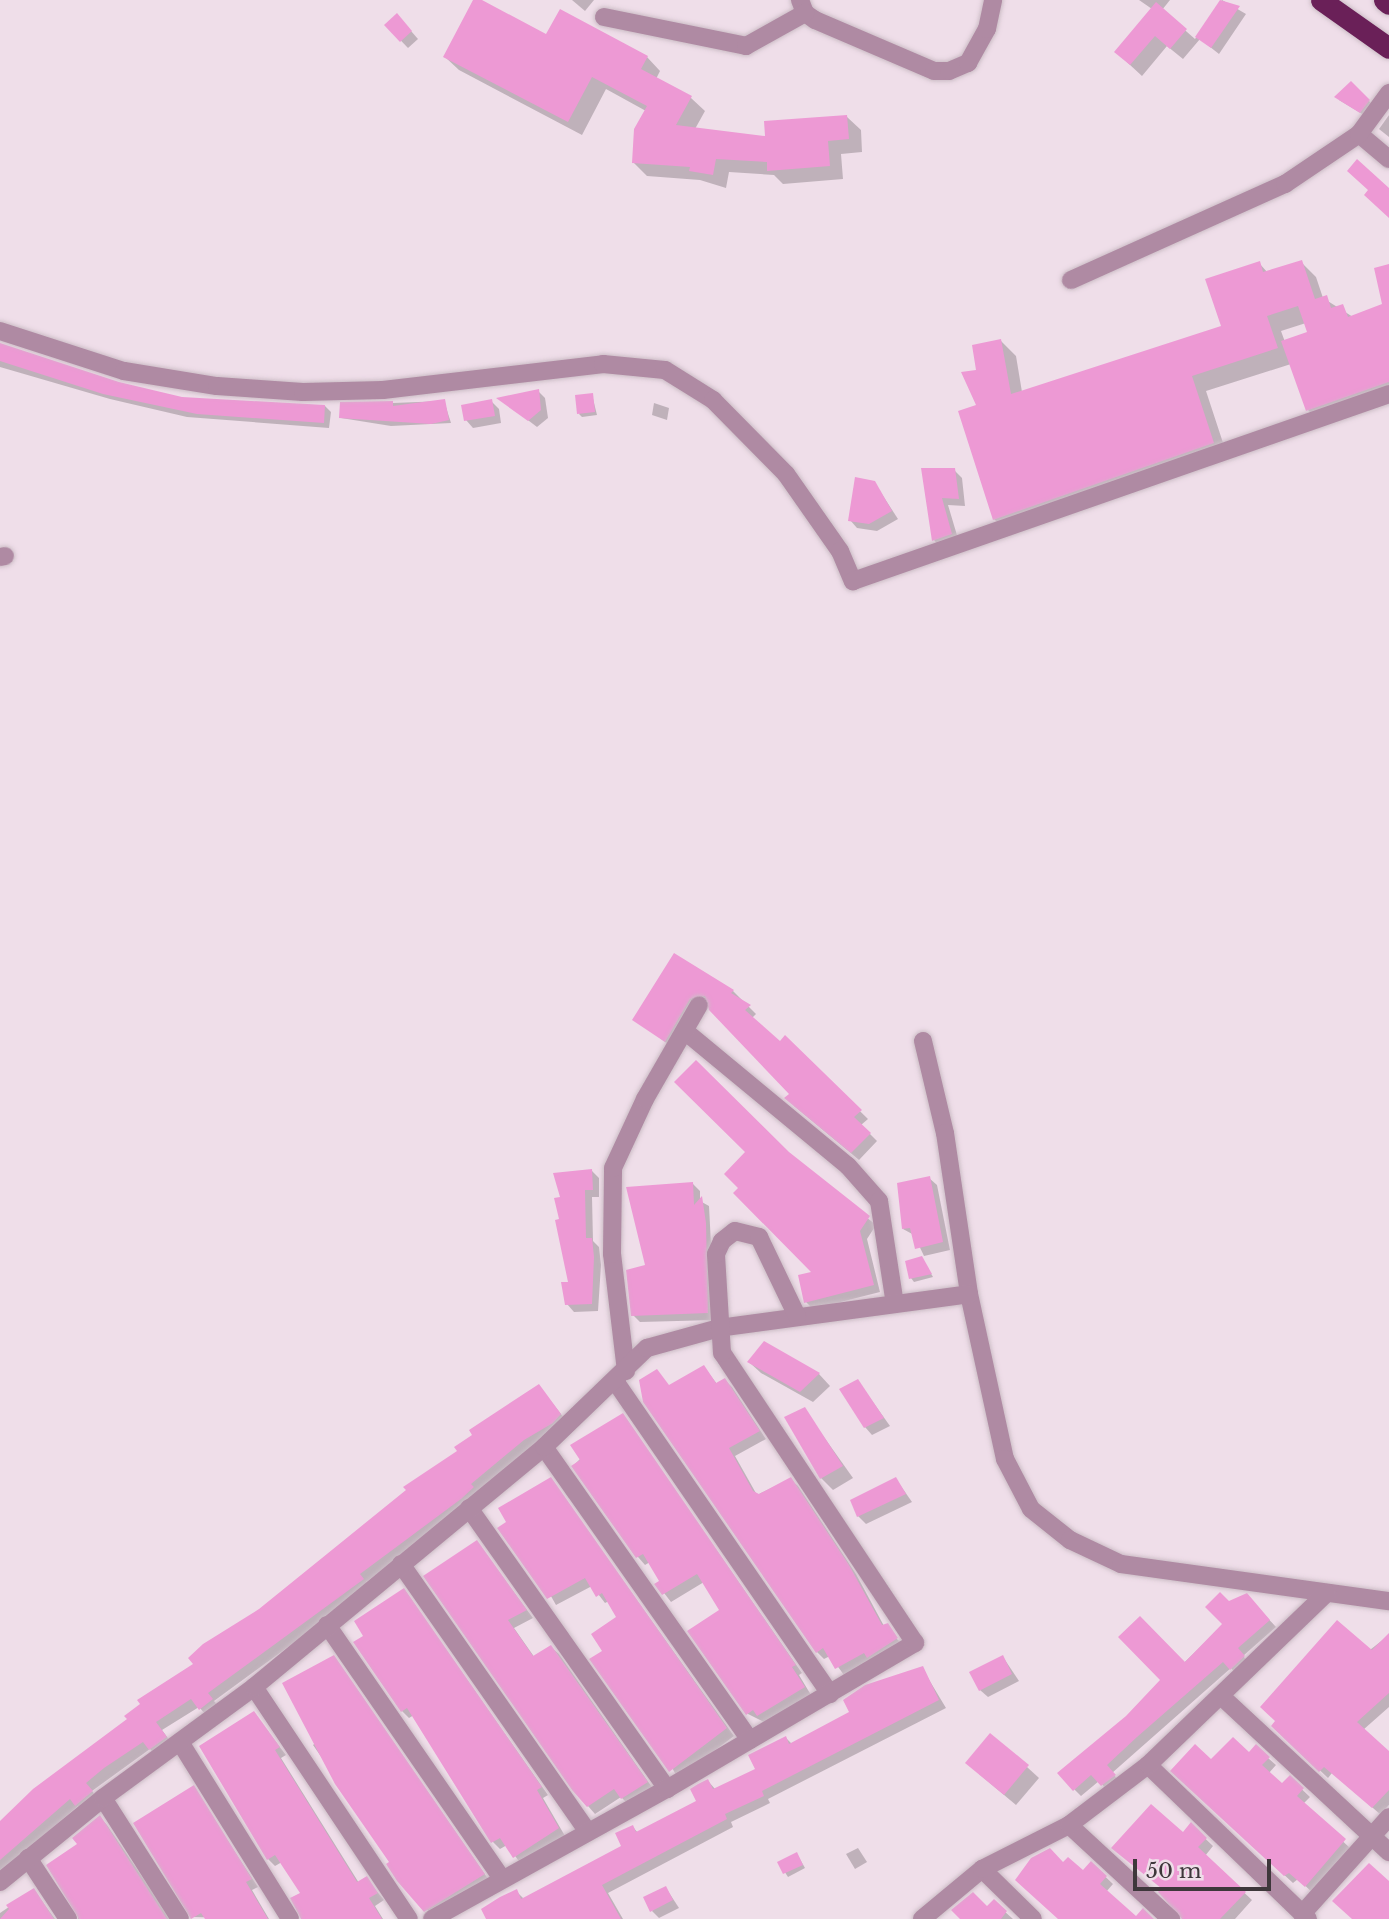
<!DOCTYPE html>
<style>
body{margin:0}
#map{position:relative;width:1389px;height:1919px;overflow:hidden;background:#efdee9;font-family:"Libre Baskerville",serif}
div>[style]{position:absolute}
.shadow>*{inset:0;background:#0003}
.building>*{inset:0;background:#ed99d4}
.roads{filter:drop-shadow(0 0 2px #ccbdc6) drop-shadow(0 0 2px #ccbdc6)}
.minor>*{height:18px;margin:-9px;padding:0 9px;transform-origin:9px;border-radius:9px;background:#af8aa3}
.highway>*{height:21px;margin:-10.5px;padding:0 10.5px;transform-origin:10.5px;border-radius:10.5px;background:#6a2058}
span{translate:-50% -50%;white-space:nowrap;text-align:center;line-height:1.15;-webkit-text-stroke:5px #efdee9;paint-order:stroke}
.scale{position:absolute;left:1133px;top:1859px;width:138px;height:32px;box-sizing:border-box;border:4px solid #3e373b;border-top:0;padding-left:9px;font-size:21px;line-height:24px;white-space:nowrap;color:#3e373b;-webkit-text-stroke:5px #efdee9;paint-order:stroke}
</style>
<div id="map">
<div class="shadow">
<i style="clip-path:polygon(475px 0,547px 36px,647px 57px,660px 71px,656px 79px,691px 98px,705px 111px,695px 129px,767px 138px,847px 117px,861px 130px,862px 152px,841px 154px,843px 179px,783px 184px,774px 175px,729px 172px,726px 188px,700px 180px,647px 176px,633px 162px,646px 111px,606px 89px,582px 135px,459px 70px,445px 57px)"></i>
<i style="clip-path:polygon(572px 0,594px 0,585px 11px)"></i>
<i style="clip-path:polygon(1139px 0,1170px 0,1162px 10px,1195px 39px,1222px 0,1246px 14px,1219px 54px,1200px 39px,1183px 59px,1167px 46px,1142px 76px,1116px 52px,1152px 9px)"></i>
<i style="clip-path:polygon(404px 23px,418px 39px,408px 48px,386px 25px)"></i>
<i style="clip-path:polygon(1351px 83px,1372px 104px,1364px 115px,1339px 100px)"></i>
<i style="clip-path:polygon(1389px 115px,1389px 137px,1379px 129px)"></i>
<i style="clip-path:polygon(evenodd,1301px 262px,1316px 277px,1323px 298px,1353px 317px,1384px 305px,1389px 266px,1389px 401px,1323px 425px,1308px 410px,1291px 364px,1206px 391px,1228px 458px,1010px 534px,994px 519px,978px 371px,1001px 341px,1016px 356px,1022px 392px,1223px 327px,1259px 263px,1268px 273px,1301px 262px,1306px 323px,1309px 333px,1285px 342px,1281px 331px,1306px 323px)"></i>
<i style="clip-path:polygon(0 345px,119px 384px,182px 399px,325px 406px,331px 412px,329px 428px,187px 417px,110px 399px,0 367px)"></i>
<i style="clip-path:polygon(538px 391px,545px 398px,548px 418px,537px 427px,500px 399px)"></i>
<i style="clip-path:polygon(592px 395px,597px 415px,582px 417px,579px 414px)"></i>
<i style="clip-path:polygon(444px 401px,451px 423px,391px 426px,341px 418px,392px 403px)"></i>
<i style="clip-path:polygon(491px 401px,499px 409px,501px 423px,473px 428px,466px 420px)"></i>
<i style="clip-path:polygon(654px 403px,669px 408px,667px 420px,652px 415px)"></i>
<i style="clip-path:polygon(923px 469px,954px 470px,962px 478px,965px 506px,948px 505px,959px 542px,941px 548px,934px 540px)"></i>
<i style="clip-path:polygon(874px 482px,898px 519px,877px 531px,857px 528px,850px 520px)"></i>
<i style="clip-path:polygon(675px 955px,733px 991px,756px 1014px,752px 1018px,780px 1044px,785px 1038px,868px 1119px,861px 1125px,877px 1141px,859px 1160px,794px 1106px,792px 1094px,710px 1001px,673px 1048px,635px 1019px)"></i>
<i style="clip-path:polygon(788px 1154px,876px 1225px,867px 1239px,880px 1292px,813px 1309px,806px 1302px,814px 1274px)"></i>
<i style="clip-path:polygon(592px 1171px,599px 1178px,599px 1197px,592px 1197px,593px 1241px,599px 1247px,601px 1265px,598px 1311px,574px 1312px,567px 1304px,570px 1284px,562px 1199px)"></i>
<i style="clip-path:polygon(929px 1178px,937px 1185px,950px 1250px,924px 1256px,914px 1235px,903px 1229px)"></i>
<i style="clip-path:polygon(693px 1184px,700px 1191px,700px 1201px,709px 1206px,715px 1320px,640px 1322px,633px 1315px,647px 1266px)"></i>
<i style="clip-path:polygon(922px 1258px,933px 1277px,914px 1282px,911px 1278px)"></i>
<i style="clip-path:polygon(764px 1344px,819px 1374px,830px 1386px,813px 1402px,761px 1373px,749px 1362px)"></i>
<i style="clip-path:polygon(704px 1367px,717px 1384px,725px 1380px,732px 1387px,766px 1439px,735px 1456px,757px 1495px,790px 1479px,798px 1486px,856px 1574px,884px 1626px,904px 1646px,844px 1675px,830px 1656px,824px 1659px,817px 1652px,670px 1387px)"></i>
<i style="clip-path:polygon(858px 1381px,890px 1426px,872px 1435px,865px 1427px)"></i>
<i style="clip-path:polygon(539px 1386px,568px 1423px,469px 1506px,366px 1582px,370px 1587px,214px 1701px,219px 1707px,207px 1716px,199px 1707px,162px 1730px,173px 1745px,157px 1757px,150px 1749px,92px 1791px,99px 1800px,84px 1812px,78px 1806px,0 1873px,0 1825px)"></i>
<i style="clip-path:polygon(804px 1409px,853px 1478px,833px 1490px,821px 1478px)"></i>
<i style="clip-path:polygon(623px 1416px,802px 1673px,799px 1675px,811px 1695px,766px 1723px,748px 1714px,690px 1631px,721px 1611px,704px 1582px,671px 1602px,657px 1584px,662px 1581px,650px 1562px,645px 1565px,638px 1557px,573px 1466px)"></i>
<i style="clip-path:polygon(896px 1479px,912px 1502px,866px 1524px,858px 1516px)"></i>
<i style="clip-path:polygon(551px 1480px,734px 1736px,678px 1778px,604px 1652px,619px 1617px,609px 1601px,605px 1603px,592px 1586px,556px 1605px,509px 1522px)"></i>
<i style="clip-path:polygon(477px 1542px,533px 1618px,514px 1628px,535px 1658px,551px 1647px,559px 1654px,654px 1790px,629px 1805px,621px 1797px,595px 1814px,588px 1806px,426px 1576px)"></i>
<i style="clip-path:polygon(404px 1590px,548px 1795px,543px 1798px,565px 1836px,521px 1864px,507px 1845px,500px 1849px,493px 1842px,414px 1715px,409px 1718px,402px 1711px,365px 1636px)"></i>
<i style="clip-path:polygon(1253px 1602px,1276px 1627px,1243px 1656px,1250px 1664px,1238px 1676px,1231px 1668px,1112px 1773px,1121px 1783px,1109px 1792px,1099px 1781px,1081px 1796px,1074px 1789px,1127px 1718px,1224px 1624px,1229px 1603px)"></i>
<i style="clip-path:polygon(1389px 1635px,1389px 1707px,1363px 1730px,1389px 1754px,1389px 1805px,1380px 1814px,1332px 1773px,1328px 1778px,1273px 1726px)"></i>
<i style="clip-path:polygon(333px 1657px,491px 1883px,433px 1918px,313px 1745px,318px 1741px)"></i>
<i style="clip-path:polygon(1003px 1657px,1019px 1681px,988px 1697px,980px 1690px)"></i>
<i style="clip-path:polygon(922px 1668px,946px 1708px,768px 1799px,770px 1803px,731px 1822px,733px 1827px,608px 1893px,623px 1919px,488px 1919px,516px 1891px,524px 1899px,623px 1846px,633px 1827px,638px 1833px,698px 1802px,708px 1781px,716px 1790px,757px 1770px,786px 1738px,792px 1744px,831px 1725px)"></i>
<i style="clip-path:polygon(254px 1713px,286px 1755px,281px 1758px,359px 1883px,366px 1878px,384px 1900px,375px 1906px,383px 1919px,302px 1919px,302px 1893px,282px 1862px,275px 1866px,268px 1859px)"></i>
<i style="clip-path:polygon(1249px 1754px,1268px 1758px,1276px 1765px,1269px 1773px,1282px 1786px,1290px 1778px,1310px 1797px,1303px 1804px,1351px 1849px,1313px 1893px,1298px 1879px,1293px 1883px,1180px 1778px,1211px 1761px)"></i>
<i style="clip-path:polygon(1027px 1767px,1039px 1778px,1016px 1805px,979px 1774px)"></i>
<i style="clip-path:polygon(193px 1788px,258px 1887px,252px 1890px,269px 1919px,193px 1917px)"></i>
<i style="clip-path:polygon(100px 1817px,107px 1825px,171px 1919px,78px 1919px,79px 1845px)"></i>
<i style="clip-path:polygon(1191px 1825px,1213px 1846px,1205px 1856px,1252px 1900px,1235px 1919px,1182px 1919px,1183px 1835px)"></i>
<i style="clip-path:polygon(858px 1848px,867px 1862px,855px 1869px,846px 1854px)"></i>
<i style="clip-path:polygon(797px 1854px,805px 1868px,788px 1877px,779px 1863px)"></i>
<i style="clip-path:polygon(1091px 1863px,1113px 1884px,1106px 1892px,1136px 1919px,1152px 1919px,1060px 1919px,1064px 1864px,1083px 1873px)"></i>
<i style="clip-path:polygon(666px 1888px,679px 1908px,659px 1918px,652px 1911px)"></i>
<i style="clip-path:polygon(34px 1890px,55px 1919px,0 1919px,0 1913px)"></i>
<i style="clip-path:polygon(994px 1902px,1013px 1919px,962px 1919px,988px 1908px)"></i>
</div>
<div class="building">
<i style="clip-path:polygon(473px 0,482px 0,546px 34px,560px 9px,648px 56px,641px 69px,692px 96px,676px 125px,765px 136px,764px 121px,847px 115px,849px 139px,828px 141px,830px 166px,767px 171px,767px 162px,716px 159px,713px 175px,689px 171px,690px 167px,632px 163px,634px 129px,647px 106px,592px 77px,568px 122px,443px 57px)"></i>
<i style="clip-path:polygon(1220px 0,1240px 6px,1211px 48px,1195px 37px)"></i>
<i style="clip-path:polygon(1156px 2px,1187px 29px,1170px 49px,1155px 36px,1130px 65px,1114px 52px)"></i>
<i style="clip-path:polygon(397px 13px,412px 31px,400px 42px,384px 25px)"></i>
<i style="clip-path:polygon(1351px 81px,1370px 100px,1360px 113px,1334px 97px)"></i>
<i style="clip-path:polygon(1357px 159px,1389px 188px,1389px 218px,1364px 195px,1368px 190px,1347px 171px)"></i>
<i style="clip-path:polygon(1302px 260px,1315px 299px,1327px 295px,1331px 308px,1343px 304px,1348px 317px,1382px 304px,1374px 268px,1389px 264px,1389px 382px,1306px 411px,1281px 341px,1307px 332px,1298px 306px,1267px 316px,1278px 348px,1192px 376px,1214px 443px,993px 520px,958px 411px,976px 405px,961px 372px,976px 370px,972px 345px,1001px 339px,1011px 394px,1221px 326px,1205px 279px,1260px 261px,1263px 272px)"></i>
<i style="clip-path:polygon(0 343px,119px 382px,182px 397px,325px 405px,324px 423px,197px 414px,103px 394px,0 361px)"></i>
<i style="clip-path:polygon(539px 389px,541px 410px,528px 421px,496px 398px)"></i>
<i style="clip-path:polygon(593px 393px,595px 412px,577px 414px,575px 395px)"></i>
<i style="clip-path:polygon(445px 399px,449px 420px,431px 424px,339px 418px,340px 402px,393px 401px,393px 406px)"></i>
<i style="clip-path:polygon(492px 399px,495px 416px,464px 421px,461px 405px)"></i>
<i style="clip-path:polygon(921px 468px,955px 468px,959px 499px,942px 498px,952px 534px,932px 541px)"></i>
<i style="clip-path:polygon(855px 477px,875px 481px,892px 511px,869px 524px,848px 521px)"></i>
<i style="clip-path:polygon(674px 953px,734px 990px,731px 993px,751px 1005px,745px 1010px,780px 1041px,785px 1035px,862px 1110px,854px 1117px,871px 1133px,851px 1153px,784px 1098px,789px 1094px,709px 1010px,705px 996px,690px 999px,665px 1042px,632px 1020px)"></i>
<i style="clip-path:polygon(696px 1060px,789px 1152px,870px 1216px,860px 1231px,874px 1285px,804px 1303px,798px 1275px,811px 1272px,733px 1193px,738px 1188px,724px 1174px,745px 1152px,674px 1082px)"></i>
<i style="clip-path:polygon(592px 1169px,593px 1190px,585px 1190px,586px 1238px,592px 1238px,594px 1257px,592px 1304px,565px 1305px,561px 1282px,568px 1282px,555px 1220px,559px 1219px,554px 1198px,560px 1197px,553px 1173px)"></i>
<i style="clip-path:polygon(930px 1176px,943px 1242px,915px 1249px,910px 1228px,902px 1229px,897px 1183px)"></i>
<i style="clip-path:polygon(693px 1182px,694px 1205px,702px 1196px,706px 1223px,708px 1313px,631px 1316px,626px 1270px,645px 1265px,626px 1187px)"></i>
<i style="clip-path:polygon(922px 1256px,932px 1274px,909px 1279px,905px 1261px)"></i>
<i style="clip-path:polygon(764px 1341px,820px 1373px,800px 1392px,747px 1362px)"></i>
<i style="clip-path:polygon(704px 1365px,716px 1383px,725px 1378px,760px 1431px,729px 1448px,753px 1491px,759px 1494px,791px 1477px,849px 1565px,882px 1625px,888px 1623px,898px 1638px,867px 1658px,864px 1653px,835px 1669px,823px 1648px,816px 1653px,643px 1402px,639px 1380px,657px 1369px,669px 1385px)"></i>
<i style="clip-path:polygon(858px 1379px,884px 1418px,864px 1428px,839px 1389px)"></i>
<i style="clip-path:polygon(539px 1384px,561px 1414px,553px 1423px,524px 1440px,471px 1484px,474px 1487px,461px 1499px,360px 1574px,364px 1579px,208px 1693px,213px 1699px,199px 1710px,191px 1699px,156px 1722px,167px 1737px,149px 1750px,143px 1742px,104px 1768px,86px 1783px,93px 1791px,75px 1806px,70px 1799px,0 1860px,0 1821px,33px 1789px,127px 1719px,124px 1716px,140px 1704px,137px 1700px,193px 1664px,188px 1658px,203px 1644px,259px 1609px,406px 1490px,403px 1487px,457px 1451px,454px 1447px,472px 1435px,469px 1430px)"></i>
<i style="clip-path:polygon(805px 1407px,843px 1466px,820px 1479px,784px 1417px)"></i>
<i style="clip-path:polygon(623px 1413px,796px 1665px,792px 1667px,805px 1687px,757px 1716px,753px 1710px,746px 1715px,687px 1631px,719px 1610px,697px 1574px,662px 1595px,654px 1584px,659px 1581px,643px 1554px,636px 1558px,571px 1466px,580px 1460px,570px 1445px)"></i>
<i style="clip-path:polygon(551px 1477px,727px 1728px,669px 1772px,589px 1659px,602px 1651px,591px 1634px,616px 1617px,602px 1593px,596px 1597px,585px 1578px,547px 1599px,497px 1528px,506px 1522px,498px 1508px)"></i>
<i style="clip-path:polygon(896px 1477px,906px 1494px,857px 1517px,850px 1500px)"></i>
<i style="clip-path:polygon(477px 1540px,527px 1610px,508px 1620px,533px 1656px,551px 1645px,648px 1782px,621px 1799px,614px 1789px,587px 1807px,572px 1790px,423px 1576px)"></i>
<i style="clip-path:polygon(404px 1588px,542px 1787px,537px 1790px,559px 1828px,513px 1858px,500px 1838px,491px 1843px,407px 1708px,401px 1712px,353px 1642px,363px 1636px,354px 1621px)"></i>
<i style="clip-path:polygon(1220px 1592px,1229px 1601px,1247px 1593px,1270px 1620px,1238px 1648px,1245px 1656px,1230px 1670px,1223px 1662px,1137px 1737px,1107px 1765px,1116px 1775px,1101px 1786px,1091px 1775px,1073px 1791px,1057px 1773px,1126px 1716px,1160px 1680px,1118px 1637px,1140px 1616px,1185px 1662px,1222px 1624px,1205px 1607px)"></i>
<i style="clip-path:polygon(1337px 1620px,1372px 1650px,1389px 1633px,1389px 1693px,1357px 1722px,1389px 1751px,1389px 1790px,1372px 1808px,1324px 1767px,1319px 1772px,1271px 1726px,1275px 1721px,1260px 1707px)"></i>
<i style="clip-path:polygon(334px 1655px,485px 1874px,424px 1912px,397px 1881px,386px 1864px,389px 1862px,335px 1784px,282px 1683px)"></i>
<i style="clip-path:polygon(1003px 1655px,1012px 1674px,979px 1691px,969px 1672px)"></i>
<i style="clip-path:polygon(923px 1666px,939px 1700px,762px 1791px,764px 1796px,725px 1814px,727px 1819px,602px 1885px,621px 1919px,486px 1919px,481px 1909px,500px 1897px,517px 1889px,521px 1899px,621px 1846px,615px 1833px,633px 1825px,636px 1832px,696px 1801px,690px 1789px,698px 1784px,708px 1779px,713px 1789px,755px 1769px,748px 1755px,786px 1736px,789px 1744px,849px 1712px,843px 1700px,865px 1685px)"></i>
<i style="clip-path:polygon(254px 1711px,280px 1747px,275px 1750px,357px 1882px,367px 1876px,378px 1893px,369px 1898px,382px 1919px,301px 1919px,290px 1898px,300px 1893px,275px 1855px,267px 1860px,199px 1746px)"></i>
<i style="clip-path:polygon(990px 1733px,1029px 1765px,1004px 1795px,965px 1763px)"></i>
<i style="clip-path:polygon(1233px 1737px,1249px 1752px,1256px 1744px,1270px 1757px,1262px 1765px,1282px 1783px,1290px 1775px,1304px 1788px,1297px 1796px,1346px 1839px,1305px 1887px,1289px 1873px,1284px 1876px,1170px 1771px,1195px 1744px,1211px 1759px)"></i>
<i style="clip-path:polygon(194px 1785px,252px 1879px,246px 1882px,268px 1919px,205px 1919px,201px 1913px,191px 1919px,133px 1823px)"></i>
<i style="clip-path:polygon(1151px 1804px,1183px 1832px,1191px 1822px,1207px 1838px,1198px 1847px,1246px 1892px,1220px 1919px,1182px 1919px,1158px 1892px,1161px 1888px,1111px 1848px)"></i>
<i style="clip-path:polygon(100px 1815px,167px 1919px,79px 1919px,46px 1865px,77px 1844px,72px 1838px)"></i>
<i style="clip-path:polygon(1050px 1848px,1063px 1862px,1068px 1857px,1083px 1870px,1091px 1861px,1107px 1876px,1100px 1884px,1136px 1916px,1143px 1908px,1154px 1919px,1058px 1919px,1015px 1880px,1031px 1858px)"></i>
<i style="clip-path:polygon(797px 1852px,803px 1865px,783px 1874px,777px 1862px)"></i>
<i style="clip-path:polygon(1369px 1863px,1389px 1881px,1389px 1919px,1352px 1919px,1332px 1901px)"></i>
<i style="clip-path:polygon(666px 1886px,673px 1900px,650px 1912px,643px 1897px)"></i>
<i style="clip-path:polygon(34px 1888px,54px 1919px,0 1919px,9px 1909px,6px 1905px)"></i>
<i style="clip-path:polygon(973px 1892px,987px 1906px,994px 1899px,1007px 1911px,1001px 1919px,960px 1919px,951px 1910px)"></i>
</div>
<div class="roads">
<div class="minor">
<i style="left:800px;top:0;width:14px;rotate:69deg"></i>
<i style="left:805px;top:13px;width:12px;rotate:35deg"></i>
<i style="left:815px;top:20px;width:129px;rotate:23.2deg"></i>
<i style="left:934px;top:71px;width:15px"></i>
<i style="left:949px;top:71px;width:21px;rotate:-23deg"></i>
<i style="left:968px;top:63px;width:39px;rotate:-61deg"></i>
<i style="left:987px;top:29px;width:30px;rotate:-78deg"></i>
<i style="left:604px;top:17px;width:145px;rotate:11.5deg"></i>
<i style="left:746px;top:46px;width:68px;rotate:-29.2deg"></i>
<i style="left:1359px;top:134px;width:39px;rotate:40deg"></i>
<i style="left:1071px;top:280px;width:235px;rotate:-24.2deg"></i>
<i style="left:1285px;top:184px;width:89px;rotate:-34deg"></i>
<i style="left:1359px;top:134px;width:51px;rotate:-53.8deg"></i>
<i style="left:0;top:331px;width:130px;rotate:17.9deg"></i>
<i style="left:124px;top:371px;width:94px;rotate:9.2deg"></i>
<i style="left:217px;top:386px;width:86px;rotate:4deg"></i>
<i style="left:303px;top:392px;width:80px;rotate:-1.4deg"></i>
<i style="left:383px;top:390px;width:222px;rotate:-6.7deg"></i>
<i style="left:603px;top:364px;width:62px;rotate:5.5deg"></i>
<i style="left:665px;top:370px;width:57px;rotate:32deg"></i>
<i style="left:713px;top:400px;width:104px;rotate:45.4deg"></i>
<i style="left:786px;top:474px;width:94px;rotate:55deg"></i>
<i style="left:840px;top:551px;width:33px;rotate:67deg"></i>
<i style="left:853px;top:581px;width:568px;rotate:-19.23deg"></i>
<i style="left:0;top:557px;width:5px;rotate:-11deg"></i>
<i style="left:686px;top:1032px;width:210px;rotate:39.6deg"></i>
<i style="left:848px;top:1166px;width:47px;rotate:48.5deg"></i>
<i style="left:879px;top:1201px;width:104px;rotate:81.2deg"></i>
<i style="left:923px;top:1041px;width:95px;rotate:76.6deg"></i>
<i style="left:945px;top:1133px;width:163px;rotate:81.5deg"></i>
<i style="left:969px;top:1294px;width:169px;rotate:77.7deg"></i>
<i style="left:1005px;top:1459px;width:56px;rotate:62.5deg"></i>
<i style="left:1031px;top:1509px;width:50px;rotate:38.5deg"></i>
<i style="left:1070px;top:1540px;width:56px;rotate:25.2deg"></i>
<i style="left:1121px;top:1564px;width:271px;rotate:7.9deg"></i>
<i style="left:626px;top:1371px;width:118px;rotate:-96.8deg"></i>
<i style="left:612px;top:1254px;width:86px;rotate:-89.3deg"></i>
<i style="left:613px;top:1168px;width:76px;rotate:-65.1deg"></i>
<i style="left:645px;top:1099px;width:108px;rotate:-60.1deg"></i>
<i style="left:615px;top:1381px;width:380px;rotate:55.5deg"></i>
<i style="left:544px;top:1447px;width:358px;rotate:54.9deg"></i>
<i style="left:469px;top:1508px;width:344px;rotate:54.8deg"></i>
<i style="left:401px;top:1564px;width:325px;rotate:55.1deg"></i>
<i style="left:327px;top:1625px;width:308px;rotate:55.4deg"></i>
<i style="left:254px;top:1687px;width:279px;rotate:56.3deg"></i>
<i style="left:1222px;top:1697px;width:228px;rotate:42.9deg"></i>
<i style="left:180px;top:1742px;width:208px;rotate:58.1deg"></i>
<i style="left:1148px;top:1765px;width:222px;rotate:43.9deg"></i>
<i style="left:103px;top:1798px;width:143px;rotate:57.5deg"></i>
<i style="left:1069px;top:1825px;width:139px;rotate:42.7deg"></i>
<i style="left:28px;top:1858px;width:73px;rotate:56.7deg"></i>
<i style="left:982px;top:1869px;width:71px;rotate:44.4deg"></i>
<i style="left:0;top:1882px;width:133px;rotate:-39.2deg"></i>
<i style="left:103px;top:1798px;width:187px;rotate:-36.3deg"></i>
<i style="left:254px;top:1687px;width:376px;rotate:-39.6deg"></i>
<i style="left:544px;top:1447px;width:143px;rotate:-43.9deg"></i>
<i style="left:647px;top:1348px;width:75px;rotate:-15.5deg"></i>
<i style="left:719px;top:1328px;width:252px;rotate:-7.7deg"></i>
<i style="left:1302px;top:1914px;width:130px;rotate:-48.1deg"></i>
<i style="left:432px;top:1919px;width:269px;rotate:-29deg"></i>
<i style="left:667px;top:1789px;width:288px;rotate:-30.5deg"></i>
<i style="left:915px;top:1643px;width:348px;rotate:-123.6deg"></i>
<i style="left:722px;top:1353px;width:99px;rotate:-93.5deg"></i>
<i style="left:716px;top:1254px;width:14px;rotate:-65deg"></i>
<i style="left:722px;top:1241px;width:16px;rotate:-38deg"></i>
<i style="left:735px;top:1231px;width:25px;rotate:14deg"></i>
<i style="left:759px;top:1237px;width:88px;rotate:64.3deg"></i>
<i style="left:922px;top:1919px;width:78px;rotate:-39.8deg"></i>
<i style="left:982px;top:1869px;width:97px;rotate:-26.8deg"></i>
<i style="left:1069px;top:1825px;width:99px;rotate:-37.2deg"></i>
<i style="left:1148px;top:1765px;width:248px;rotate:-43.9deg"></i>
</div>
<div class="highway">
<i style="left:1321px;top:0;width:83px;rotate:35.2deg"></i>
<i style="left:1384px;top:0;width:6px;rotate:39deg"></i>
</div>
</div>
<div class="scale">50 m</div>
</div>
